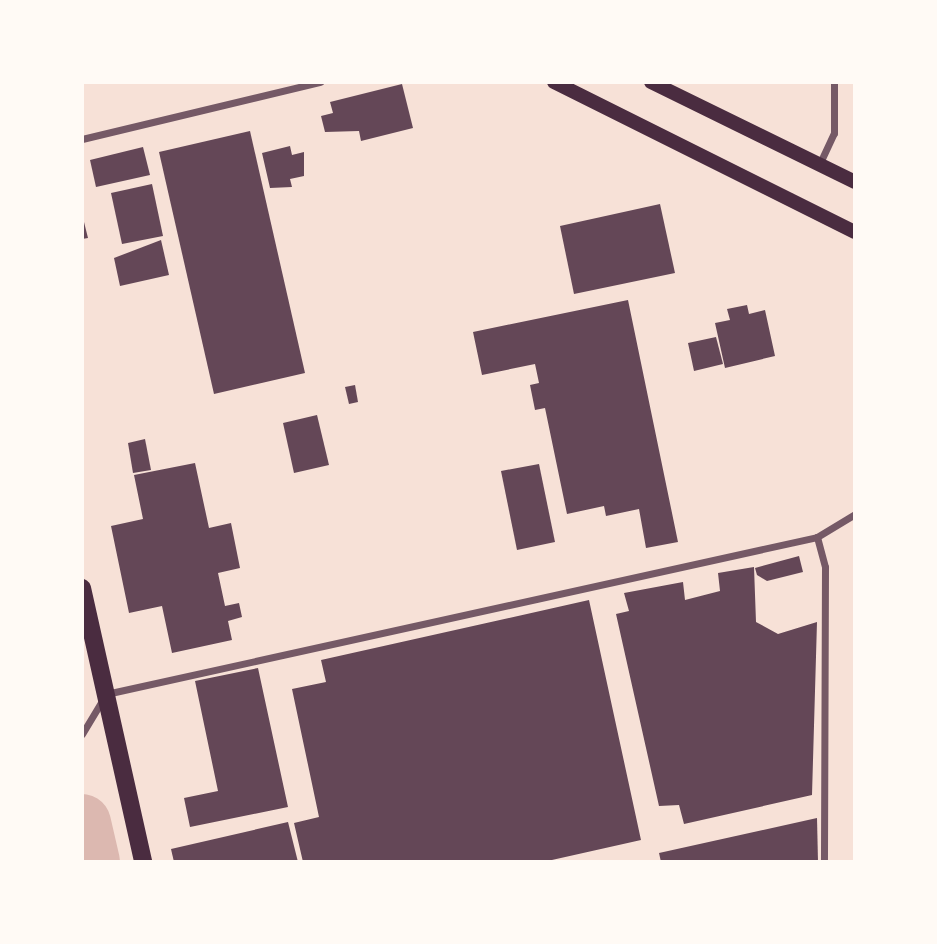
<!DOCTYPE html>
<style>
body{margin:0}
#map{position:relative;width:937px;height:944px;overflow:hidden;background:#f7e1d7;font-family:"Roboto Condensed",sans-serif}
div>[style]{position:absolute}
.river>*{height:58px;margin:-29px;padding:0 29px;transform-origin:29px;border-radius:29px;background:#dcb8b0}
.building>*{inset:0;background:#644757}
.minor>*{height:7px;margin:-3.5px;padding:0 3.5px;transform-origin:3.5px;border-radius:3.5px;background:#755966}
.secondary>*{height:14px;margin:-7px;padding:0 7px;transform-origin:7px;border-radius:7px;background:#4a2c40}
.primary>*{height:18px;margin:-9px;padding:0 9px;transform-origin:9px;border-radius:9px;background:#4a2c40}
span{translate:-50% -50%;white-space:nowrap;text-align:center;line-height:1.15;-webkit-text-stroke:5px #fffaf5;paint-order:stroke}
.frame{position:absolute;inset:0;border:84px solid #fffaf5;pointer-events:none}
</style>
<div id="map">
<div class="river">
<i style="left:82px;top:823px;width:40px;rotate:77deg"></i>
</div>
<div class="building">
<i style="clip-path:polygon(402px 84px,413px 128px,361px 141px,359px 131px,325px 132px,321px 116px,333px 113px,330px 102px)"></i>
<i style="clip-path:polygon(250px 131px,305px 373px,214px 394px,159px 152px)"></i>
<i style="clip-path:polygon(290px 146px,292px 155px,304px 152px,304px 176px,290px 179px,292px 187px,270px 188px,262px 153px)"></i>
<i style="clip-path:polygon(143px 147px,150px 175px,96px 187px,90px 160px)"></i>
<i style="clip-path:polygon(152px 184px,163px 236px,122px 244px,111px 193px)"></i>
<i style="clip-path:polygon(660px 204px,675px 273px,574px 294px,560px 226px)"></i>
<i style="clip-path:polygon(82px 214px,88px 238px,82px 239px)"></i>
<i style="clip-path:polygon(161px 240px,169px 275px,120px 286px,114px 258px)"></i>
<i style="clip-path:polygon(628px 300px,678px 542px,646px 548px,639px 509px,606px 516px,604px 506px,567px 514px,545px 408px,535px 410px,530px 385px,539px 383px,535px 364px,482px 375px,473px 332px)"></i>
<i style="clip-path:polygon(747px 305px,749px 314px,765px 310px,775px 356px,725px 368px,715px 323px,730px 320px,727px 309px)"></i>
<i style="clip-path:polygon(716px 337px,723px 364px,694px 371px,688px 343px)"></i>
<i style="clip-path:polygon(355px 385px,358px 402px,349px 404px,345px 387px)"></i>
<i style="clip-path:polygon(317px 415px,329px 465px,294px 473px,283px 423px)"></i>
<i style="clip-path:polygon(145px 439px,151px 470px,133px 473px,128px 443px)"></i>
<i style="clip-path:polygon(195px 463px,209px 528px,231px 523px,240px 568px,218px 573px,225px 606px,239px 603px,242px 617px,228px 621px,232px 640px,172px 653px,162px 606px,129px 613px,111px 526px,143px 519px,134px 475px)"></i>
<i style="clip-path:polygon(539px 464px,555px 542px,517px 550px,501px 471px)"></i>
<i style="clip-path:polygon(799px 556px,803px 572px,767px 581px,757px 575px,755px 568px)"></i>
<i style="clip-path:polygon(754px 567px,756px 622px,778px 634px,817px 622px,812px 795px,684px 824px,679px 805px,659px 806px,616px 614px,629px 611px,624px 593px,683px 582px,685px 600px,720px 591px,718px 573px)"></i>
<i style="clip-path:polygon(589px 600px,641px 840px,543px 862px,303px 862px,294px 823px,319px 817px,292px 689px,326px 682px,321px 660px)"></i>
<i style="clip-path:polygon(258px 668px,288px 807px,190px 827px,184px 798px,218px 791px,195px 681px)"></i>
<i style="clip-path:polygon(817px 818px,818px 862px,661px 862px,659px 853px)"></i>
<i style="clip-path:polygon(288px 822px,298px 862px,174px 862px,171px 849px)"></i>
</div>
<div class="minor">
<i style="left:82px;top:139px;width:245px;rotate:-13.5deg"></i>
<i style="left:819px;top:165px;width:35px;rotate:-65deg"></i>
<i style="left:834px;top:133px;width:51px;rotate:-90deg"></i>
<i style="left:817px;top:537px;width:31px;rotate:75deg"></i>
<i style="left:825px;top:567px;width:295px;rotate:90.2deg"></i>
<i style="left:82px;top:734px;width:47px;rotate:-59deg"></i>
<i style="left:106px;top:694px;width:728px;rotate:-12.45deg"></i>
<i style="left:817px;top:537px;width:44px;rotate:-31.2deg"></i>
</div>
<div class="secondary">
<i style="left:554px;top:82px;width:336px;rotate:26.5deg"></i>
<i style="left:651px;top:82px;width:227px;rotate:26.1deg"></i>
</div>
<div class="primary">
<i style="left:82px;top:588px;width:281px;rotate:77.4deg"></i>
</div>
<div class="frame"></div>
</div>
